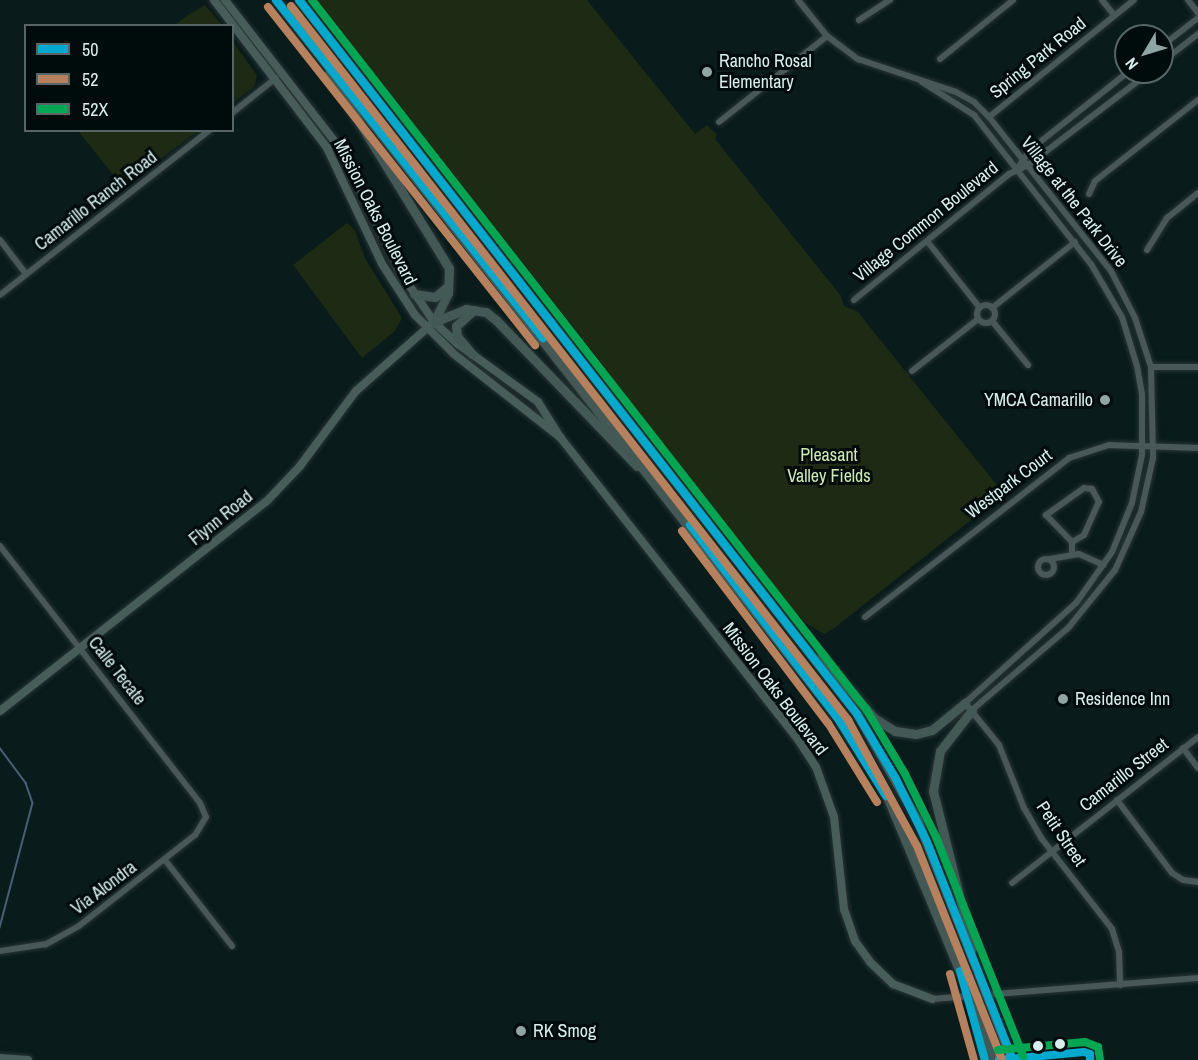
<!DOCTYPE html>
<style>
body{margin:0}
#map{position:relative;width:1198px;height:1060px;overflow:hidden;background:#091b1b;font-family:"Archivo Narrow",sans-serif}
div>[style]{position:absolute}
.green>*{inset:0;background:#1d2a14}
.stream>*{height:1.5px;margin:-0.75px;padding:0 0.75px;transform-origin:0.75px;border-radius:0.75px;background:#4b5c74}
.roads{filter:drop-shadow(0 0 2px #283434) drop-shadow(0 0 2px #283434)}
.minor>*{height:6px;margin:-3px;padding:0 3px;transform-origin:3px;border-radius:3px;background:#485757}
.minor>.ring{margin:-3px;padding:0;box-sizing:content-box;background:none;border:6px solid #485757;border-radius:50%}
.major>*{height:8px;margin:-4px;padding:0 4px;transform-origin:4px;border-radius:4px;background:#485c59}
.highway>*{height:9px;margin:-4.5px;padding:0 4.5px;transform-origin:4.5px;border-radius:4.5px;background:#445956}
.bridges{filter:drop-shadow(0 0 2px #283434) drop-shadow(0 0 2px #283434)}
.highway-bridge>*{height:9px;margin:-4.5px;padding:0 4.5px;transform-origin:4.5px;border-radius:4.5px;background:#445956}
.bus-1>*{height:8px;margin:-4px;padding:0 4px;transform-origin:4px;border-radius:4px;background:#00a9ce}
.bus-2>*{height:8px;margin:-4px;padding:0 4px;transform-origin:4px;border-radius:4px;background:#b6815c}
.bus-3>*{height:8px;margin:-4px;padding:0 4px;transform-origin:4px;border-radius:4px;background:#00a651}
.dots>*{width:16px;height:16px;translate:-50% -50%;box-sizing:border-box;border:3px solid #000b0b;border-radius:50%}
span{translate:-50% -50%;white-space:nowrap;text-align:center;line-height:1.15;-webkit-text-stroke:6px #000b0b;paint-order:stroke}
.street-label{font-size:18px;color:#d8eeee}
.poi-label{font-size:18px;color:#d8eeee}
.left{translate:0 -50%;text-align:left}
.right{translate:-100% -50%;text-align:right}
.park-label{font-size:18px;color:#cee9b2}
.legend{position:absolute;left:24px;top:24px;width:210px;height:108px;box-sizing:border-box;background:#000b0b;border:2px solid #566666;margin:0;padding:8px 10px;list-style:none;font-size:18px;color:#d8eeee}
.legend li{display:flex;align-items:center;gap:12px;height:30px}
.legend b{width:30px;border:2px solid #566666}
.north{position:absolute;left:1114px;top:24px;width:60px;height:60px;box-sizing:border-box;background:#000b0b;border:2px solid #566666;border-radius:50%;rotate:232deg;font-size:16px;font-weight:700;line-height:24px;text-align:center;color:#d8eeee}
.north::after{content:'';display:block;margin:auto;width:21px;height:27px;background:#90a4a4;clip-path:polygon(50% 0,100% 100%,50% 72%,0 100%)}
</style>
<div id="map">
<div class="green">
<i style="clip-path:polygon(317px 0,587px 0,695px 134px,707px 125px,717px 134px,715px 139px,841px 296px,844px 306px,857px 311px,1004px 494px,833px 629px,824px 634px,809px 625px,789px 608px,648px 432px,603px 365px)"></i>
<i style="clip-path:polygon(205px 5px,222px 25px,175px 25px,188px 15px)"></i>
<i style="clip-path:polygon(233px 42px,257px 75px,255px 86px,233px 103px)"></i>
<i style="clip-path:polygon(78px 131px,198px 131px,123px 187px)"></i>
<i style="clip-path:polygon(347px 223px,355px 230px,365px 258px,402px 318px,395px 331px,362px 358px,293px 265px)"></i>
</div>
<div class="stream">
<i style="left:0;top:748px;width:44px;rotate:53.4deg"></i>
<i style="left:26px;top:783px;width:21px;rotate:71deg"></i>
<i style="left:33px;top:803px;width:129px;rotate:104.8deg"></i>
</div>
<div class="roads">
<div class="minor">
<i style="left:798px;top:0;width:46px;rotate:51.1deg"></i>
<i style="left:827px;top:36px;width:39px;rotate:37deg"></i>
<i style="left:858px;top:59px;width:103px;rotate:18.6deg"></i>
<i style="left:956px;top:92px;width:21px;rotate:29deg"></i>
<i style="left:974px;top:102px;width:21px;rotate:45deg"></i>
<i style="left:989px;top:117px;width:196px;rotate:51.6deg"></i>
<i style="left:1111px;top:271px;width:53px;rotate:62.9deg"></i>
<i style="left:1135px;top:318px;width:52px;rotate:71.9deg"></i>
<i style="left:1151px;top:367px;width:91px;rotate:88.7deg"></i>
<i style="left:1153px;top:458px;width:55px;rotate:102.5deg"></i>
<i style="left:1141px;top:512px;width:64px;rotate:114.1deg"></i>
<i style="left:1115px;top:570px;width:75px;rotate:129deg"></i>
<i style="left:1068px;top:628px;width:126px;rotate:139.5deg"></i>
<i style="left:1102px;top:0;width:19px;rotate:51deg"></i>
<i style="left:1188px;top:0;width:16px;rotate:52deg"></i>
<i style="left:859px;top:20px;width:37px;rotate:-33deg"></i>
<i style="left:1162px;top:46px;width:46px;rotate:-37.9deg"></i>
<i style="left:940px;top:59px;width:94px;rotate:-38.9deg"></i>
<i style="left:1162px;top:62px;width:46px;rotate:-37.9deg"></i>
<i style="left:922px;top:82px;width:62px;rotate:32.4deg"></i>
<i style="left:974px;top:115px;width:189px;rotate:51.9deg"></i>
<i style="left:1091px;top:264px;width:61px;rotate:59.7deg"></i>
<i style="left:1122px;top:317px;width:51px;rotate:73deg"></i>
<i style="left:1137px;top:366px;width:28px;rotate:80deg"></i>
<i style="left:1142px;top:394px;width:61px;rotate:90deg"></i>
<i style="left:1142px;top:455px;width:49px;rotate:101.8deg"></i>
<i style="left:1132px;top:503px;width:53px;rotate:112.2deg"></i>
<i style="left:1112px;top:552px;width:62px;rotate:125.2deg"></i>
<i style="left:1076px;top:603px;width:149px;rotate:138deg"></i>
<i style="left:965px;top:703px;width:54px;rotate:51deg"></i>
<i style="left:999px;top:745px;width:68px;rotate:68.4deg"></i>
<i style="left:1024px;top:808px;width:36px;rotate:60deg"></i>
<i style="left:1042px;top:839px;width:114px;rotate:52.1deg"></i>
<i style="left:1112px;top:929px;width:24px;rotate:73deg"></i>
<i style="left:1119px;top:952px;width:33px;rotate:88deg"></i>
<i style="left:232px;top:113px;width:56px;rotate:-38.5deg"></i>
<i style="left:989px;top:117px;width:186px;rotate:-38.9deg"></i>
<i style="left:719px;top:122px;width:138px;rotate:-38.5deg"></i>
<i style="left:1017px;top:169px;width:23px;rotate:-56deg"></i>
<i style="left:1030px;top:150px;width:125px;rotate:-38.5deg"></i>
<i style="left:1089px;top:194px;width:14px;rotate:-65deg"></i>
<i style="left:1095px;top:181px;width:131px;rotate:-38.2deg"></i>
<i style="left:0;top:240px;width:43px;rotate:52.6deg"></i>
<i style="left:927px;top:241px;width:85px;rotate:51.7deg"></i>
<i style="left:1147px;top:250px;width:38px;rotate:-58deg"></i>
<i style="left:1167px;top:218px;width:40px;rotate:-39deg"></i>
<i style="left:0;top:295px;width:267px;rotate:-38.2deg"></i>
<i style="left:854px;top:300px;width:200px;rotate:-39.1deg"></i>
<i style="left:1009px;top:174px;width:21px;rotate:-25deg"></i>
<i style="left:1028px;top:165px;width:153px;rotate:-37.3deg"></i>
<i class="ring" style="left:977px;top:305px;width:12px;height:12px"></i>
<i style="left:992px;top:308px;width:106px;rotate:-38.5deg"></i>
<i style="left:992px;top:321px;width:57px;rotate:50.7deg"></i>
<i style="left:1151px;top:367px;width:47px"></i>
<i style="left:912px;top:371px;width:84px;rotate:-38.2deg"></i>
<i style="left:1072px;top:542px;width:14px;rotate:-30deg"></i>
<i style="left:1084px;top:535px;width:36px;rotate:-66deg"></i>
<i style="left:1099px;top:502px;width:15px;rotate:-118deg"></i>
<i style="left:1092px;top:489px;width:8px;rotate:-173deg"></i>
<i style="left:1084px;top:488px;width:47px;rotate:144.6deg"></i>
<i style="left:1046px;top:515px;width:37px;rotate:46deg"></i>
<i style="left:1072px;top:542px;width:12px;rotate:90deg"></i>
<i style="left:0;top:546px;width:326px;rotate:52.1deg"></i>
<i style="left:200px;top:803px;width:15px;rotate:67deg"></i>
<i style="left:206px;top:817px;width:21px;rotate:121deg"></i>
<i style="left:195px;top:835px;width:147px;rotate:141.9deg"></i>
<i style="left:79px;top:926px;width:38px;rotate:151deg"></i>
<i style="left:46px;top:944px;width:47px;rotate:171.3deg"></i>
<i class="ring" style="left:1038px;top:559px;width:10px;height:10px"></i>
<i style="left:1050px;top:559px;width:29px;rotate:-10deg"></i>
<i style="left:1079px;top:554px;width:27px;rotate:24deg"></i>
<i style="left:865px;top:617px;width:259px;rotate:-37.9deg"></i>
<i style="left:1069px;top:458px;width:42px;rotate:-18deg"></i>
<i style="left:1109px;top:445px;width:89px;rotate:1.9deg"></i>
<i style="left:1183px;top:748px;width:25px;rotate:53deg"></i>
<i style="left:1117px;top:800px;width:91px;rotate:53deg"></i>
<i style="left:1172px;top:873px;width:13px;rotate:32deg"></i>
<i style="left:1183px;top:880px;width:15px;rotate:8deg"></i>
<i style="left:165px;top:860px;width:109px;rotate:52.1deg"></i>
<i style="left:1012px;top:883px;width:236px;rotate:-38.1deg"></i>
<i style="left:932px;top:999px;width:267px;rotate:-4.5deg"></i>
</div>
<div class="major">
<i style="left:214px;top:0;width:186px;rotate:52.6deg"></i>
<i style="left:327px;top:148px;width:128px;rotate:64.6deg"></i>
<i style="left:382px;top:264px;width:61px;rotate:57.1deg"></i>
<i style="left:415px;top:315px;width:55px;rotate:45deg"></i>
<i style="left:454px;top:354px;width:135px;rotate:38.1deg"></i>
<i style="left:225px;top:0;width:192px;rotate:52.2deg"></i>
<i style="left:343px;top:152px;width:131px;rotate:64.6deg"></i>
<i style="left:399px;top:270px;width:63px;rotate:56.1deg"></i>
<i style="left:434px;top:322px;width:33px;rotate:43deg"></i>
<i style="left:458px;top:344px;width:99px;rotate:35.9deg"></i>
<i style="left:538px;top:402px;width:41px;rotate:57.8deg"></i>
<i style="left:560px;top:437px;width:387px;rotate:51.8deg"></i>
<i style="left:799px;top:741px;width:31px;rotate:57deg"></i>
<i style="left:816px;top:767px;width:53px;rotate:70.2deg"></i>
<i style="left:834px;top:817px;width:93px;rotate:83.8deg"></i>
<i style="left:844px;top:909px;width:34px;rotate:71deg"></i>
<i style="left:855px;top:941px;width:26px;rotate:54deg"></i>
<i style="left:870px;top:962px;width:32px;rotate:44deg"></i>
<i style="left:893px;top:984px;width:42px;rotate:21deg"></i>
<i style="left:0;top:711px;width:338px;rotate:-38.2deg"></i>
<i style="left:266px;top:502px;width:50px;rotate:-46.6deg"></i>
<i style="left:300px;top:466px;width:94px;rotate:-53.3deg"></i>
<i style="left:356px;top:391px;width:104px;rotate:-41.5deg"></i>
<i style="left:0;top:1058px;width:28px;rotate:4deg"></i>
</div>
<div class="highway">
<i style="left:276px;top:0;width:910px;rotate:51.96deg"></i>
<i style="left:837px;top:717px;width:91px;rotate:57.5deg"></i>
<i style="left:886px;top:794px;width:213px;rotate:67.4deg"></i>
<i style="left:299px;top:0;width:906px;rotate:51.99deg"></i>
<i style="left:857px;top:714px;width:121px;rotate:60.3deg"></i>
<i style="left:917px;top:819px;width:166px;rotate:68.4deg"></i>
<i style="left:329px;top:73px;width:229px;rotate:58.4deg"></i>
<i style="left:449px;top:268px;width:25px;rotate:92deg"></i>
<i style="left:448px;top:293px;width:32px;rotate:116deg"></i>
<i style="left:414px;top:294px;width:21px;rotate:8deg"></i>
<i style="left:435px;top:297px;width:17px;rotate:-40deg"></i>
<i style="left:434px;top:322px;width:35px;rotate:-22deg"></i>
<i style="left:466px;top:309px;width:20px;rotate:9deg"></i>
<i style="left:486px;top:312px;width:13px;rotate:39deg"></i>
<i style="left:496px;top:320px;width:203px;rotate:46deg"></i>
<i style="left:472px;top:354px;width:23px;rotate:-130deg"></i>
<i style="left:457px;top:336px;width:10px;rotate:-96deg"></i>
<i style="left:456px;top:326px;width:24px;rotate:-42deg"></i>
<i style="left:821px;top:657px;width:81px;rotate:49deg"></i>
<i style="left:874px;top:718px;width:25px;rotate:32deg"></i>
<i style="left:895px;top:731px;width:21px;rotate:8deg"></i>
<i style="left:916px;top:734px;width:16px;rotate:-14deg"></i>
<i style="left:932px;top:730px;width:43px;rotate:-39.3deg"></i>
<i style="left:972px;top:710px;width:52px;rotate:128deg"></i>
<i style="left:940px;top:751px;width:41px;rotate:99.9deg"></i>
<i style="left:933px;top:791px;width:162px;rotate:76deg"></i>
<i style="left:1008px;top:1051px;width:10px;rotate:66deg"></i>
</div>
</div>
<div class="bridges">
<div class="highway-bridge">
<i style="left:978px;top:973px;width:84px;rotate:69deg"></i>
<i style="left:968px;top:991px;width:74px;rotate:68.6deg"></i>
<i style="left:977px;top:1028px;width:33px;rotate:76deg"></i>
</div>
</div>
<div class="bus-1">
<i style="left:276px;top:0;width:431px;rotate:51.7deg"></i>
<i style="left:299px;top:0;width:906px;rotate:51.99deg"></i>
<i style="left:857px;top:714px;width:76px;rotate:59deg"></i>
<i style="left:896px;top:779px;width:70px;rotate:63.8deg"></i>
<i style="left:927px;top:842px;width:234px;rotate:68.5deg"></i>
<i style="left:690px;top:525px;width:242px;rotate:52.6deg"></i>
<i style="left:837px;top:717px;width:93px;rotate:58.2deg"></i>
<i style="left:960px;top:971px;width:92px;rotate:74.3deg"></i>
<i style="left:999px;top:1060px;width:85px;rotate:-5.4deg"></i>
<i style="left:1084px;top:1052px;width:6px;rotate:18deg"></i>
<i style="left:1090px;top:1054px;width:6px;rotate:90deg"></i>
</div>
<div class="bus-2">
<i style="left:291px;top:6px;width:906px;rotate:52.04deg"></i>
<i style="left:848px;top:720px;width:144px;rotate:61.3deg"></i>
<i style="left:917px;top:846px;width:230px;rotate:68.3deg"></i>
<i style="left:268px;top:7px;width:431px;rotate:51.7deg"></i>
<i style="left:682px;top:531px;width:241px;rotate:52.8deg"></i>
<i style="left:828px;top:723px;width:93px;rotate:58.2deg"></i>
<i style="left:950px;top:974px;width:89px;rotate:74.4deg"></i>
</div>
<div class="bus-3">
<i style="left:312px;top:0;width:900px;rotate:52deg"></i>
<i style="left:866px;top:709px;width:76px;rotate:59deg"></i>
<i style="left:905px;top:774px;width:70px;rotate:63.8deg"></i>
<i style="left:936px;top:837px;width:236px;rotate:68.3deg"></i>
<i style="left:998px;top:1050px;width:87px;rotate:-5.3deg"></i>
<i style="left:1085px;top:1042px;width:14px;rotate:21deg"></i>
<i style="left:1098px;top:1047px;width:13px;rotate:81deg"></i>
</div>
<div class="dots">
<i style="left:707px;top:72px;background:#90a4a4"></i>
<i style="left:1105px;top:400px;background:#90a4a4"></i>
<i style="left:1063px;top:699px;background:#90a4a4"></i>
<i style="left:521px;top:1031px;background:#90a4a4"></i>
<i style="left:1060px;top:1044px;background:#d8eeee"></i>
<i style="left:1038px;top:1046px;background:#d8eeee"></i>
</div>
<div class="street-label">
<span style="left:1038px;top:58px;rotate:-39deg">Spring Park Road</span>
<span style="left:96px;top:201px;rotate:-38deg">Camarillo Ranch Road</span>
<span style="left:1074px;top:202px;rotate:52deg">Village at the Park Drive</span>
<span style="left:375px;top:212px;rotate:63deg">Mission Oaks Boulevard</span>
<span style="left:926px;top:222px;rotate:-39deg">Village Common Boulevard</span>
<span style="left:1009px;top:484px;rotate:-37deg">Westpark Court</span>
<span style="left:221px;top:518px;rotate:-39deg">Flynn Road</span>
<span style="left:117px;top:671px;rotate:52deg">Calle Tecate</span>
<span style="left:775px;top:689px;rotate:53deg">Mission Oaks Boulevard</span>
<span style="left:1124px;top:775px;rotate:-38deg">Camarillo Street</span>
<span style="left:1061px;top:834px;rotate:56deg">Petit Street</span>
<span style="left:104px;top:888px;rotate:-37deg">Via Alondra</span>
</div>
<div class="poi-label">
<span class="left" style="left:719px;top:72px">Rancho Rosal<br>Elementary</span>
<span class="right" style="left:1093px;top:400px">YMCA Camarillo</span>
<span class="left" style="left:1075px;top:699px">Residence Inn</span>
<span class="left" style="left:533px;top:1031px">RK Smog</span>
</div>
<div class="park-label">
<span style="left:829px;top:466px">Pleasant<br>Valley Fields</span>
</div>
<ul class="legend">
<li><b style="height:8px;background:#00a9ce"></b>50</li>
<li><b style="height:8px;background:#b6815c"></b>52</li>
<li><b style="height:8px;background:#00a651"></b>52X</li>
</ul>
<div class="north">N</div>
</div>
